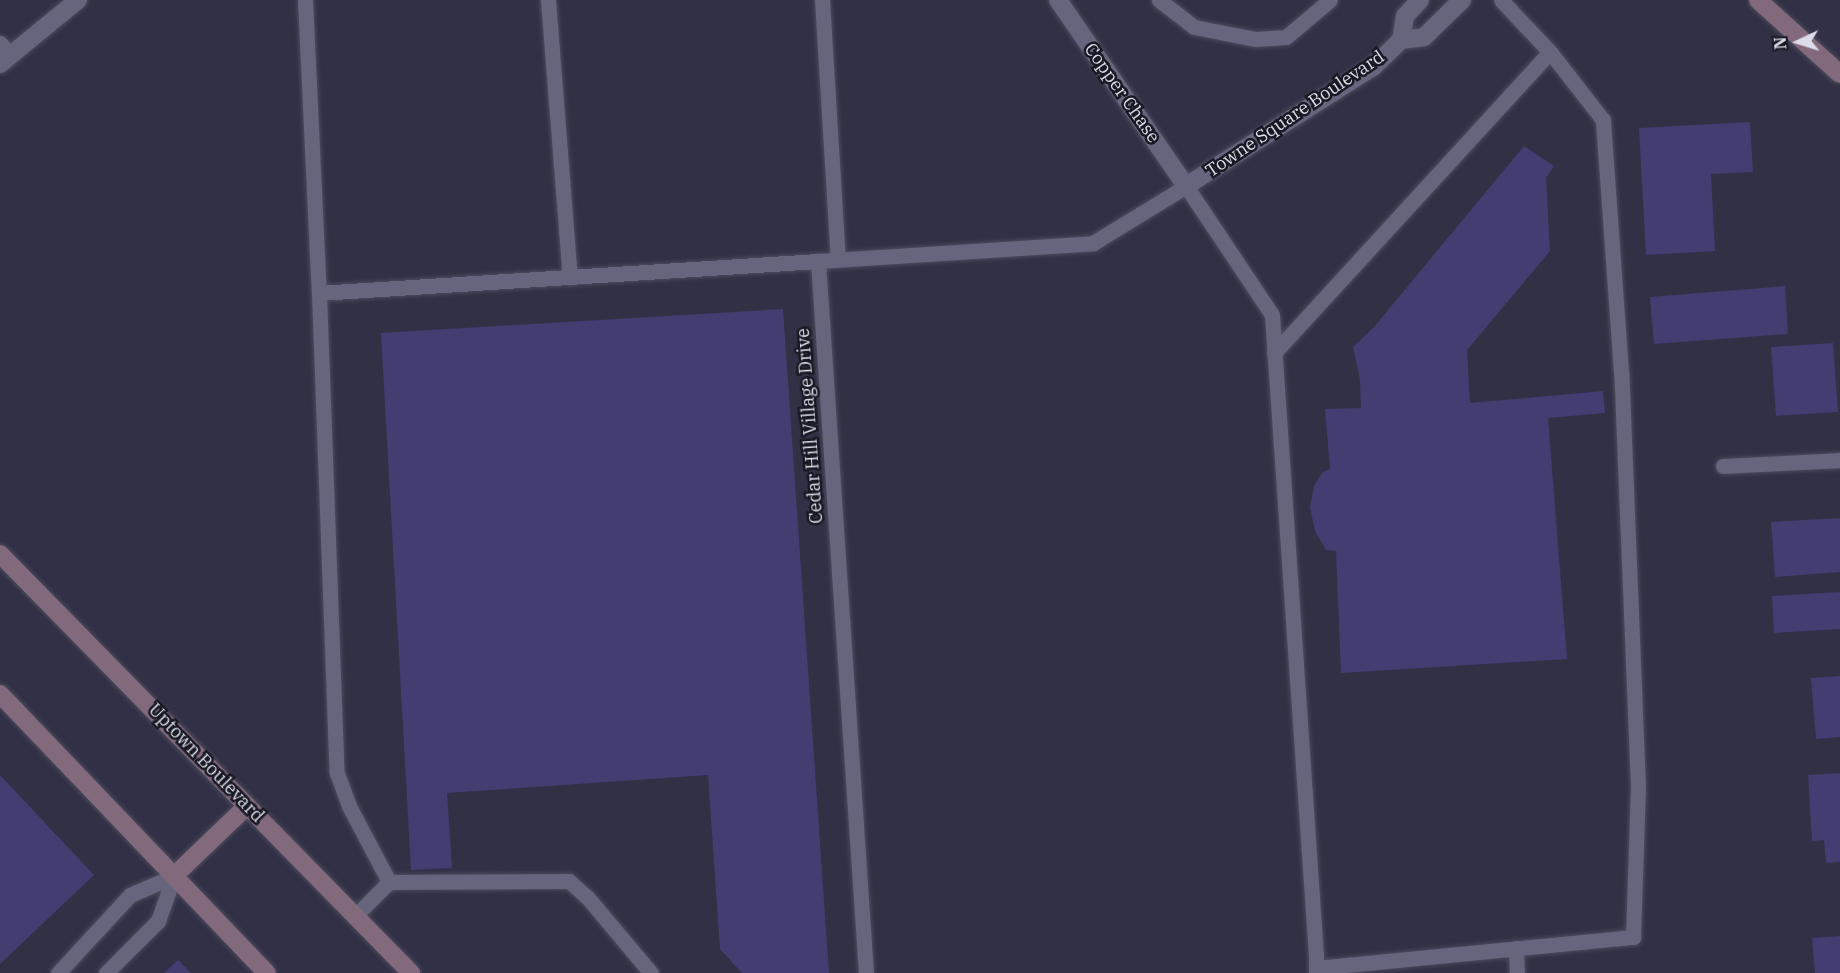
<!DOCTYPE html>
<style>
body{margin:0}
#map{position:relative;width:1840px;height:973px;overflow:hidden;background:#313045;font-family:"IBM Plex Serif",serif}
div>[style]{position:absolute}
.building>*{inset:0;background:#423e72}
.roads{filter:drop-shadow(0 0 2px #4c4b5d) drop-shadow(0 0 2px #4c4b5d)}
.lane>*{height:15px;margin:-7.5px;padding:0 7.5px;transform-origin:7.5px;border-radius:7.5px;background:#65657d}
.street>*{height:18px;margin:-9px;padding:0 9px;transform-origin:9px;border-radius:9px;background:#65657d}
.secondary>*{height:18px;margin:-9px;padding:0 9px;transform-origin:9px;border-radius:9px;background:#826a7c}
span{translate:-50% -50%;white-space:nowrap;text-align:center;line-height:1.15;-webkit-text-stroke:5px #191923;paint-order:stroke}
.street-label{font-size:18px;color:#dcdcea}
.north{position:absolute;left:1768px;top:12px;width:60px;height:60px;-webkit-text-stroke:4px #191923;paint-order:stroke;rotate:266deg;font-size:16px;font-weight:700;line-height:24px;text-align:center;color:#dcdcea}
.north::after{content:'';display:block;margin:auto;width:21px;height:27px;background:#dcdcea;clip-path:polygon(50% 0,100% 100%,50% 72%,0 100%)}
</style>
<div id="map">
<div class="building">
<i style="clip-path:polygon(1750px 122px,1753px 172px,1711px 174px,1715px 251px,1646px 255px,1639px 128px)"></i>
<i style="clip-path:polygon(1524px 146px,1554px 166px,1546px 178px,1550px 251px,1467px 350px,1470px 403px,1603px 391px,1605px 413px,1548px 418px,1567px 659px,1341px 673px,1336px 551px,1326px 550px,1315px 531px,1310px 507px,1314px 486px,1323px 472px,1330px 469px,1325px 409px,1361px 408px,1360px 380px,1353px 347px,1374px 327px)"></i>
<i style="clip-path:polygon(1785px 286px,1788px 334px,1654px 344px,1650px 297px)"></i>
<i style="clip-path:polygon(783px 309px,829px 973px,742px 973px,720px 949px,708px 775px,447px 793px,452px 868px,411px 870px,381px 333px)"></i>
<i style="clip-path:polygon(1833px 343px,1838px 412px,1776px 416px,1771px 347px)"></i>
<i style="clip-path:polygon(1840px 518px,1840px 572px,1775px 577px,1771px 522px)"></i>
<i style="clip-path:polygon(1840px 592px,1840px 629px,1774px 633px,1772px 596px)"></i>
<i style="clip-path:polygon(1840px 676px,1840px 737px,1816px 739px,1811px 678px)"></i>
<i style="clip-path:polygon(1840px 773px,1840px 862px,1826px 863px,1824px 840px,1812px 841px,1808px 775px)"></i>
<i style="clip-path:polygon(0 775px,94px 875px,0 964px)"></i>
<i style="clip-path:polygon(1840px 936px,1840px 973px,1815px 973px,1812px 938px)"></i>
<i style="clip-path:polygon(178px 960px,191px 973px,164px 973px)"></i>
</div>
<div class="roads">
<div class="lane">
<i style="left:305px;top:0;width:293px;rotate:87.3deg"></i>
<i style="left:319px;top:293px;width:500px;rotate:-3.67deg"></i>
<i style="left:548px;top:0;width:278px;rotate:85.5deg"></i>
<i style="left:822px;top:0;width:259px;rotate:86.5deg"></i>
<i style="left:1159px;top:0;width:44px;rotate:37.6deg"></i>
<i style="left:1194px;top:27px;width:63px;rotate:11deg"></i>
<i style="left:1256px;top:39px;width:30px;rotate:-4deg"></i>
<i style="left:1286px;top:37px;width:57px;rotate:-40.1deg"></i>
<i style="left:0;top:43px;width:15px;rotate:48deg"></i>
<i style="left:319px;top:293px;width:480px;rotate:87.9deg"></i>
<i style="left:337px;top:773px;width:35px;rotate:70deg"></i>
<i style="left:349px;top:806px;width:86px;rotate:62.2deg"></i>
<i style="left:389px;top:882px;width:48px;rotate:135deg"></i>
<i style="left:1274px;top:353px;width:408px;rotate:-47.5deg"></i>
<i style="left:1723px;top:466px;width:117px;rotate:-2.9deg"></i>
<i style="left:389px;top:882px;width:180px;rotate:-0.3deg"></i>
<i style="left:569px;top:881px;width:25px;rotate:42deg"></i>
<i style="left:588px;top:898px;width:98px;rotate:50deg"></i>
<i style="left:1516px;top:948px;width:25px;rotate:88deg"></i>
<i style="left:1316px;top:968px;width:319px;rotate:-5.6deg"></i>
<i style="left:1633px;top:937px;width:150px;rotate:-88.1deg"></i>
<i style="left:1638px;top:787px;width:415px;rotate:-92.3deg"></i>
<i style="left:1621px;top:372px;width:253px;rotate:-94.1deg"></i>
<i style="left:1603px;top:120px;width:86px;rotate:-127.9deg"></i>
<i style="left:1550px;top:52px;width:71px;rotate:-133.3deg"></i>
<i style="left:58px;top:973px;width:106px;rotate:-47.3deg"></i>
<i style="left:130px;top:895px;width:48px;rotate:-23.4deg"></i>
<i style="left:106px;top:973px;width:74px;rotate:-45deg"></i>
<i style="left:158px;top:921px;width:48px;rotate:-70.4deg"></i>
<i style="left:866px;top:973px;width:714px;rotate:-93.86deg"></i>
<i style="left:818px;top:261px;width:276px;rotate:-3.7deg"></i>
<i style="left:1093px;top:243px;width:109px;rotate:-31.5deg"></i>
<i style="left:1186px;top:186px;width:155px;rotate:56.3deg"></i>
<i style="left:1272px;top:315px;width:643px;rotate:86.07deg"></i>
<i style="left:1316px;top:956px;width:17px;rotate:90deg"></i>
</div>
<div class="street">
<i style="left:1058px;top:0;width:226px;rotate:55.5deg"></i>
<i style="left:1186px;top:186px;width:222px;rotate:-32.5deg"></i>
<i style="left:1373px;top:67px;width:39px;rotate:-44deg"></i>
<i style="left:1420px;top:0;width:22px;rotate:133deg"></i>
<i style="left:1405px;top:16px;width:24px;rotate:99deg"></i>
<i style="left:1401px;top:40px;width:23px;rotate:-7deg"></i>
<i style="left:1424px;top:37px;width:53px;rotate:-44.2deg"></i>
<i style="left:0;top:64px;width:101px;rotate:-39.4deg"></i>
</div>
<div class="secondary">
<i style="left:1758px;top:0;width:110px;rotate:42.1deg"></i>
<i style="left:0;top:554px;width:587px;rotate:45.55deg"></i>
<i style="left:0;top:694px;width:386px;rotate:46.3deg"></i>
<i style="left:174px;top:876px;width:101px;rotate:-43.8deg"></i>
</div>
</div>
<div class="street-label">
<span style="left:1122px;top:93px;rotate:55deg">Copper Chase</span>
<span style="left:1295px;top:114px;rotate:-34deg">Towne Square Boulevard</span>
<span style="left:810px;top:426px;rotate:-94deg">Cedar Hill Village Drive</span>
<span style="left:206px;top:763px;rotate:46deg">Uptown Boulevard</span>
</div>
<div class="north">N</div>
</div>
